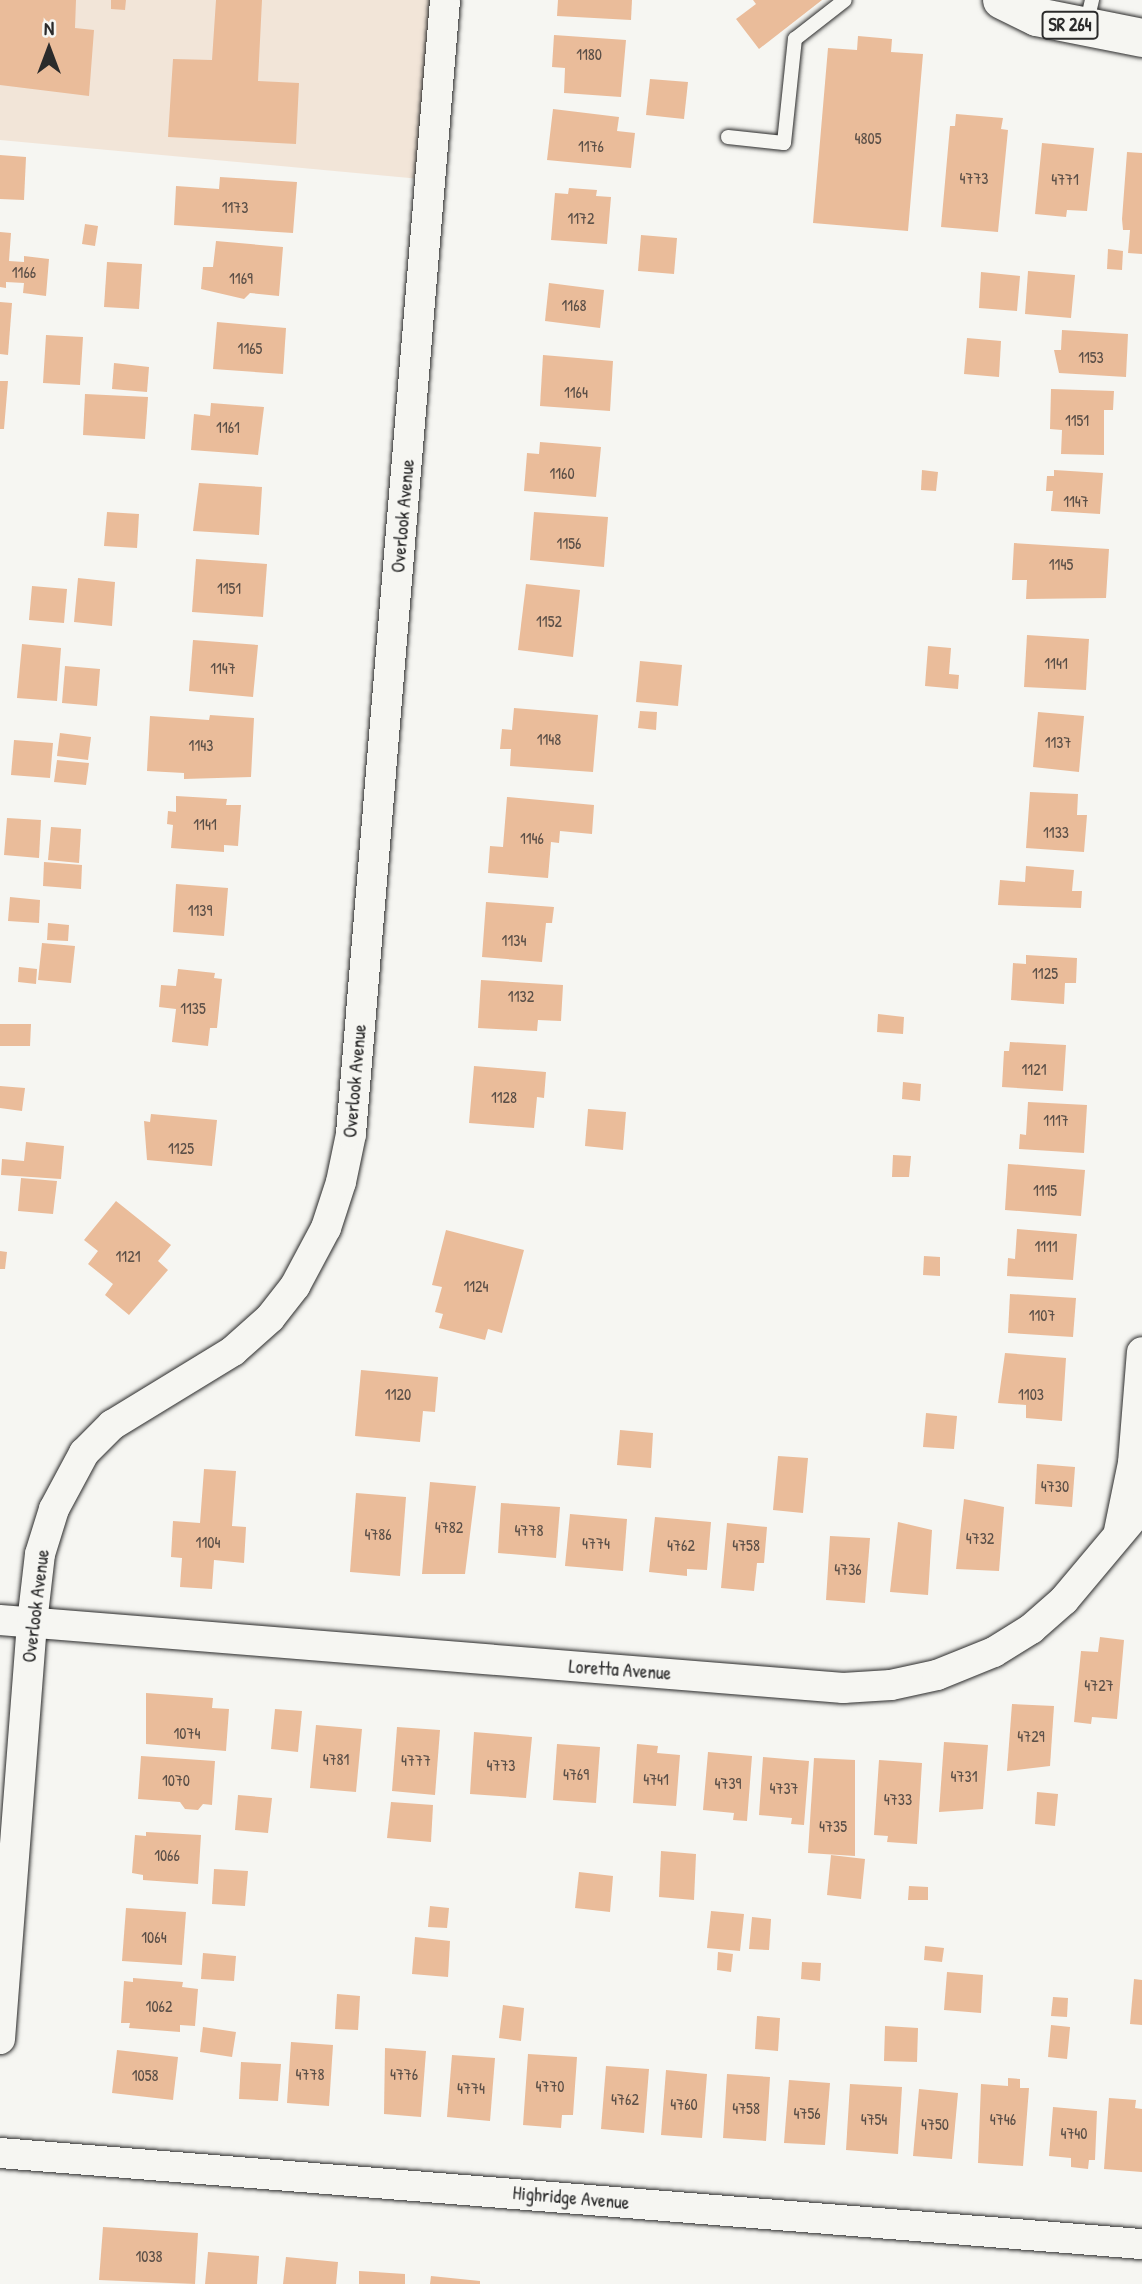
<!DOCTYPE html>
<style>
body{margin:0}
#map{position:relative;width:1142px;height:2284px;overflow:hidden;background:#f6f6f2;font-family:"Patrick Hand",sans-serif}
div>[style]{position:absolute}
.built>*{inset:0;background:#f2e5d8}
.building>*{inset:0;background:#eabc9a}
.roads{filter:drop-shadow(0 0 2px #2b2b2b) drop-shadow(0 0 2px #2b2b2b)}
.lane>*{height:14px;margin:-7px;padding:0 7px;transform-origin:7px;border-radius:7px;background:#f6f6f2}
.street>*{height:30px;margin:-15px;padding:0 15px;transform-origin:15px;border-radius:15px;background:#f6f6f2}
.primary>*{height:38px;margin:-19px;padding:0 19px;transform-origin:19px;border-radius:19px;background:#f6f6f2}
span{translate:-50% -50%;white-space:nowrap;text-align:center;line-height:1.15;-webkit-text-stroke:5px #f6f6f2;paint-order:stroke}
.number-label{font-size:16px;color:#5b4f47}
.number-label span{-webkit-text-stroke-width:0}
.shield-label span{padding:2px 5px;background:#f6f6f2;border:2px solid;border-radius:5px;-webkit-text-stroke-width:0}
.shield-label{font-size:18px;color:#2b2b2b;font-weight:700}
.street-label{font-size:19px;color:#2b2b2b}
.north{position:absolute;left:14px;top:14px;width:70px;height:70px;-webkit-text-stroke:5px #f6f6f2;paint-order:stroke;rotate:0deg;font-size:19px;font-weight:700;line-height:28px;text-align:center;color:#2b2b2b}
.north::after{content:'';display:block;margin:auto;width:24px;height:32px;background:#2b2b2b;clip-path:polygon(50% 0,100% 100%,50% 72%,0 100%)}
</style>
<div id="map">
<div class="built">
<i style="clip-path:polygon(0 0,445px 0,431px 180px,0 140px)"></i>
</div>
<div class="building">
<i style="clip-path:polygon(0 0,76px 0,75px 28px,94px 30px,89px 96px,0 85px)"></i>
<i style="clip-path:polygon(111px 0,126px 0,125px 10px,111px 9px)"></i>
<i style="clip-path:polygon(216px 0,262px 0,258px 81px,299px 83px,296px 144px,168px 137px,173px 59px,212px 60px)"></i>
<i style="clip-path:polygon(558px 0,632px 0,631px 20px,557px 16px)"></i>
<i style="clip-path:polygon(753px 0,822px 0,759px 49px,736px 19px,756px 4px)"></i>
<i style="clip-path:polygon(554px 35px,626px 40px,621px 97px,564px 93px,565px 68px,552px 67px)"></i>
<i style="clip-path:polygon(858px 36px,892px 39px,891px 52px,923px 54px,908px 231px,813px 223px,828px 48px,857px 50px)"></i>
<i style="clip-path:polygon(650px 79px,688px 82px,684px 119px,646px 115px)"></i>
<i style="clip-path:polygon(553px 109px,619px 117px,617px 131px,635px 133px,631px 168px,547px 160px)"></i>
<i style="clip-path:polygon(956px 114px,1003px 118px,1001px 129px,1008px 130px,998px 232px,941px 227px,950px 126px,955px 126px)"></i>
<i style="clip-path:polygon(1042px 143px,1094px 148px,1087px 211px,1067px 210px,1066px 217px,1035px 214px)"></i>
<i style="clip-path:polygon(1127px 152px,1142px 153px,1142px 254px,1128px 253px,1130px 230px,1123px 230px,1122px 219px)"></i>
<i style="clip-path:polygon(0 155px,26px 157px,24px 200px,0 199px)"></i>
<i style="clip-path:polygon(220px 177px,297px 182px,293px 233px,174px 225px,176px 186px,219px 189px)"></i>
<i style="clip-path:polygon(569px 188px,597px 190px,596px 196px,611px 197px,607px 244px,551px 240px,555px 193px,568px 194px)"></i>
<i style="clip-path:polygon(85px 224px,98px 226px,95px 246px,82px 244px)"></i>
<i style="clip-path:polygon(0 232px,11px 233px,9px 261px,24px 262px,24px 256px,49px 259px,46px 296px,23px 293px,24px 283px,6px 282px,6px 288px,0 287px)"></i>
<i style="clip-path:polygon(641px 235px,677px 238px,674px 274px,638px 271px)"></i>
<i style="clip-path:polygon(216px 241px,283px 247px,279px 296px,250px 293px,244px 299px,201px 289px,203px 267px,213px 267px)"></i>
<i style="clip-path:polygon(1108px 249px,1123px 251px,1122px 270px,1107px 269px)"></i>
<i style="clip-path:polygon(107px 262px,142px 264px,139px 309px,104px 307px)"></i>
<i style="clip-path:polygon(1028px 271px,1075px 275px,1071px 318px,1025px 314px)"></i>
<i style="clip-path:polygon(981px 272px,1020px 276px,1017px 311px,979px 308px)"></i>
<i style="clip-path:polygon(549px 283px,604px 290px,600px 328px,545px 321px)"></i>
<i style="clip-path:polygon(0 302px,12px 303px,8px 355px,0 354px)"></i>
<i style="clip-path:polygon(217px 322px,286px 328px,283px 374px,213px 369px)"></i>
<i style="clip-path:polygon(1062px 330px,1128px 334px,1126px 377px,1059px 373px,1054px 350px,1061px 350px)"></i>
<i style="clip-path:polygon(46px 335px,83px 337px,80px 385px,43px 383px)"></i>
<i style="clip-path:polygon(967px 338px,1001px 341px,999px 377px,964px 374px)"></i>
<i style="clip-path:polygon(543px 355px,613px 361px,610px 411px,540px 406px)"></i>
<i style="clip-path:polygon(114px 363px,149px 367px,147px 392px,112px 389px)"></i>
<i style="clip-path:polygon(0 381px,8px 381px,4px 429px,0 429px)"></i>
<i style="clip-path:polygon(1051px 389px,1114px 391px,1113px 410px,1104px 410px,1104px 455px,1061px 454px,1062px 430px,1050px 429px)"></i>
<i style="clip-path:polygon(85px 394px,148px 397px,145px 439px,83px 435px)"></i>
<i style="clip-path:polygon(211px 403px,264px 407px,258px 455px,191px 450px,194px 414px,210px 416px)"></i>
<i style="clip-path:polygon(540px 442px,601px 447px,596px 497px,524px 491px,527px 453px,539px 454px)"></i>
<i style="clip-path:polygon(922px 470px,938px 472px,936px 491px,921px 490px)"></i>
<i style="clip-path:polygon(1054px 470px,1103px 473px,1100px 514px,1051px 511px,1053px 491px,1046px 491px,1047px 476px,1054px 476px)"></i>
<i style="clip-path:polygon(199px 483px,262px 487px,259px 535px,193px 531px)"></i>
<i style="clip-path:polygon(107px 512px,139px 514px,137px 548px,104px 546px)"></i>
<i style="clip-path:polygon(534px 512px,608px 517px,604px 567px,530px 560px)"></i>
<i style="clip-path:polygon(1014px 543px,1109px 549px,1106px 598px,1026px 599px,1027px 580px,1012px 580px)"></i>
<i style="clip-path:polygon(196px 559px,267px 564px,263px 617px,192px 612px)"></i>
<i style="clip-path:polygon(78px 578px,115px 582px,112px 626px,74px 622px)"></i>
<i style="clip-path:polygon(526px 584px,580px 590px,573px 657px,518px 650px)"></i>
<i style="clip-path:polygon(32px 586px,67px 589px,64px 623px,29px 620px)"></i>
<i style="clip-path:polygon(1027px 635px,1089px 639px,1086px 690px,1024px 687px)"></i>
<i style="clip-path:polygon(193px 640px,258px 645px,253px 697px,189px 691px)"></i>
<i style="clip-path:polygon(22px 644px,61px 648px,57px 701px,17px 698px)"></i>
<i style="clip-path:polygon(928px 646px,951px 648px,949px 674px,959px 675px,958px 689px,925px 686px)"></i>
<i style="clip-path:polygon(640px 661px,682px 665px,678px 706px,636px 702px)"></i>
<i style="clip-path:polygon(65px 666px,100px 669px,97px 706px,62px 703px)"></i>
<i style="clip-path:polygon(514px 708px,598px 715px,593px 772px,510px 766px,511px 749px,500px 749px,502px 729px,512px 730px)"></i>
<i style="clip-path:polygon(640px 711px,657px 712px,656px 730px,638px 728px)"></i>
<i style="clip-path:polygon(1038px 712px,1084px 716px,1079px 772px,1033px 767px)"></i>
<i style="clip-path:polygon(210px 715px,254px 718px,251px 777px,184px 779px,184px 773px,147px 771px,150px 716px,209px 720px)"></i>
<i style="clip-path:polygon(60px 733px,91px 737px,88px 760px,57px 756px)"></i>
<i style="clip-path:polygon(14px 740px,53px 743px,50px 778px,11px 775px)"></i>
<i style="clip-path:polygon(57px 760px,89px 763px,86px 785px,54px 782px)"></i>
<i style="clip-path:polygon(1030px 792px,1078px 794px,1077px 815px,1087px 815px,1084px 852px,1026px 848px)"></i>
<i style="clip-path:polygon(176px 796px,227px 799px,226px 805px,241px 805px,238px 846px,224px 845px,224px 852px,171px 848px,173px 825px,167px 824px,168px 811px,176px 812px)"></i>
<i style="clip-path:polygon(507px 797px,594px 805px,592px 834px,560px 831px,559px 843px,551px 842px,548px 878px,488px 873px,490px 846px,503px 847px)"></i>
<i style="clip-path:polygon(7px 818px,41px 820px,39px 858px,4px 855px)"></i>
<i style="clip-path:polygon(51px 827px,81px 829px,79px 863px,48px 860px)"></i>
<i style="clip-path:polygon(44px 862px,82px 865px,81px 889px,43px 886px)"></i>
<i style="clip-path:polygon(1026px 866px,1074px 870px,1072px 891px,1082px 891px,1081px 908px,998px 905px,1000px 880px,1025px 882px)"></i>
<i style="clip-path:polygon(176px 884px,228px 888px,224px 936px,173px 932px)"></i>
<i style="clip-path:polygon(10px 897px,40px 900px,39px 923px,8px 921px)"></i>
<i style="clip-path:polygon(486px 902px,554px 907px,552px 923px,546px 923px,542px 962px,482px 957px)"></i>
<i style="clip-path:polygon(48px 923px,69px 925px,68px 941px,47px 940px)"></i>
<i style="clip-path:polygon(42px 943px,75px 946px,71px 983px,38px 980px)"></i>
<i style="clip-path:polygon(1026px 955px,1077px 958px,1076px 983px,1065px 983px,1064px 1004px,1011px 1000px,1013px 963px,1026px 964px)"></i>
<i style="clip-path:polygon(19px 967px,37px 969px,36px 984px,18px 982px)"></i>
<i style="clip-path:polygon(178px 969px,215px 973px,214px 978px,222px 979px,217px 1028px,210px 1028px,208px 1046px,172px 1042px,176px 1009px,159px 1007px,161px 985px,176px 986px)"></i>
<i style="clip-path:polygon(481px 980px,563px 985px,561px 1021px,538px 1020px,537px 1031px,478px 1028px)"></i>
<i style="clip-path:polygon(878px 1014px,904px 1017px,903px 1034px,877px 1032px)"></i>
<i style="clip-path:polygon(0 1024px,31px 1024px,30px 1046px,0 1046px)"></i>
<i style="clip-path:polygon(1010px 1042px,1066px 1045px,1063px 1091px,1002px 1087px,1004px 1051px,1009px 1051px)"></i>
<i style="clip-path:polygon(474px 1066px,546px 1072px,544px 1098px,537px 1097px,534px 1128px,469px 1123px)"></i>
<i style="clip-path:polygon(903px 1082px,921px 1084px,920px 1101px,902px 1099px)"></i>
<i style="clip-path:polygon(0 1086px,25px 1088px,22px 1111px,0 1108px)"></i>
<i style="clip-path:polygon(1028px 1102px,1087px 1105px,1084px 1153px,1019px 1149px,1020px 1134px,1026px 1135px)"></i>
<i style="clip-path:polygon(588px 1109px,626px 1112px,623px 1150px,585px 1146px)"></i>
<i style="clip-path:polygon(151px 1114px,217px 1120px,212px 1166px,147px 1160px,144px 1121px,150px 1122px)"></i>
<i style="clip-path:polygon(26px 1142px,64px 1146px,61px 1179px,1px 1175px,2px 1159px,24px 1161px)"></i>
<i style="clip-path:polygon(893px 1155px,911px 1156px,909px 1177px,892px 1177px)"></i>
<i style="clip-path:polygon(1008px 1164px,1085px 1170px,1081px 1216px,1005px 1210px)"></i>
<i style="clip-path:polygon(21px 1178px,57px 1181px,53px 1214px,18px 1211px)"></i>
<i style="clip-path:polygon(116px 1201px,171px 1245px,158px 1261px,168px 1270px,129px 1315px,105px 1295px,113px 1284px,88px 1264px,98px 1251px,84px 1240px)"></i>
<i style="clip-path:polygon(1017px 1229px,1077px 1234px,1073px 1280px,1007px 1276px,1008px 1258px,1015px 1259px)"></i>
<i style="clip-path:polygon(446px 1230px,524px 1250px,502px 1333px,488px 1329px,485px 1340px,439px 1328px,443px 1314px,435px 1312px,442px 1287px,432px 1285px)"></i>
<i style="clip-path:polygon(0 1251px,7px 1252px,5px 1269px,0 1269px)"></i>
<i style="clip-path:polygon(924px 1256px,940px 1257px,940px 1276px,923px 1275px)"></i>
<i style="clip-path:polygon(1010px 1294px,1076px 1298px,1073px 1337px,1008px 1333px)"></i>
<i style="clip-path:polygon(1005px 1353px,1066px 1358px,1062px 1421px,1026px 1418px,1026px 1405px,998px 1403px)"></i>
<i style="clip-path:polygon(361px 1370px,438px 1377px,435px 1412px,423px 1411px,420px 1442px,355px 1436px)"></i>
<i style="clip-path:polygon(926px 1413px,957px 1416px,954px 1449px,923px 1447px)"></i>
<i style="clip-path:polygon(620px 1430px,653px 1433px,651px 1468px,617px 1465px)"></i>
<i style="clip-path:polygon(778px 1456px,808px 1458px,803px 1513px,773px 1510px)"></i>
<i style="clip-path:polygon(1037px 1464px,1075px 1467px,1072px 1507px,1035px 1504px)"></i>
<i style="clip-path:polygon(204px 1469px,236px 1471px,232px 1526px,246px 1527px,244px 1563px,214px 1560px,212px 1589px,180px 1587px,182px 1558px,171px 1557px,173px 1521px,200px 1523px)"></i>
<i style="clip-path:polygon(430px 1482px,476px 1486px,465px 1574px,422px 1574px)"></i>
<i style="clip-path:polygon(356px 1493px,406px 1497px,400px 1576px,350px 1572px)"></i>
<i style="clip-path:polygon(964px 1499px,1004px 1507px,999px 1571px,956px 1569px)"></i>
<i style="clip-path:polygon(501px 1503px,560px 1507px,556px 1558px,498px 1553px)"></i>
<i style="clip-path:polygon(570px 1514px,627px 1519px,623px 1571px,565px 1566px)"></i>
<i style="clip-path:polygon(655px 1517px,711px 1522px,707px 1570px,687px 1569px,687px 1576px,649px 1572px)"></i>
<i style="clip-path:polygon(898px 1522px,932px 1530px,928px 1595px,890px 1592px)"></i>
<i style="clip-path:polygon(727px 1523px,767px 1527px,764px 1563px,757px 1563px,754px 1591px,721px 1588px)"></i>
<i style="clip-path:polygon(830px 1536px,870px 1538px,865px 1603px,826px 1600px)"></i>
<i style="clip-path:polygon(1100px 1637px,1124px 1640px,1117px 1719px,1092px 1717px,1091px 1724px,1074px 1722px,1081px 1651px,1098px 1652px)"></i>
<i style="clip-path:polygon(146px 1693px,213px 1698px,212px 1708px,229px 1709px,226px 1751px,146px 1744px)"></i>
<i style="clip-path:polygon(1012px 1704px,1054px 1706px,1050px 1766px,1007px 1771px)"></i>
<i style="clip-path:polygon(275px 1709px,302px 1711px,298px 1752px,271px 1749px)"></i>
<i style="clip-path:polygon(316px 1725px,362px 1729px,356px 1792px,310px 1788px)"></i>
<i style="clip-path:polygon(397px 1727px,440px 1730px,435px 1795px,392px 1791px)"></i>
<i style="clip-path:polygon(474px 1732px,532px 1737px,526px 1798px,470px 1794px)"></i>
<i style="clip-path:polygon(944px 1742px,988px 1745px,983px 1809px,939px 1812px)"></i>
<i style="clip-path:polygon(557px 1744px,600px 1747px,596px 1803px,553px 1800px)"></i>
<i style="clip-path:polygon(637px 1744px,658px 1746px,657px 1753px,680px 1755px,676px 1806px,633px 1803px)"></i>
<i style="clip-path:polygon(708px 1752px,752px 1756px,747px 1821px,733px 1820px,734px 1813px,703px 1810px)"></i>
<i style="clip-path:polygon(141px 1756px,215px 1761px,212px 1805px,203px 1804px,198px 1810px,185px 1809px,180px 1802px,138px 1799px)"></i>
<i style="clip-path:polygon(763px 1757px,809px 1761px,804px 1825px,791px 1824px,792px 1818px,759px 1815px)"></i>
<i style="clip-path:polygon(814px 1758px,855px 1760px,855px 1856px,808px 1853px)"></i>
<i style="clip-path:polygon(879px 1760px,922px 1763px,917px 1844px,887px 1842px,888px 1836px,874px 1835px)"></i>
<i style="clip-path:polygon(1037px 1792px,1058px 1794px,1055px 1826px,1035px 1824px)"></i>
<i style="clip-path:polygon(238px 1795px,272px 1798px,268px 1833px,235px 1830px)"></i>
<i style="clip-path:polygon(391px 1802px,433px 1805px,431px 1842px,387px 1838px)"></i>
<i style="clip-path:polygon(146px 1832px,201px 1835px,198px 1884px,143px 1880px,143px 1875px,132px 1873px,135px 1835px,146px 1836px)"></i>
<i style="clip-path:polygon(661px 1851px,696px 1854px,694px 1900px,659px 1897px)"></i>
<i style="clip-path:polygon(831px 1855px,865px 1859px,861px 1899px,827px 1895px)"></i>
<i style="clip-path:polygon(214px 1869px,248px 1871px,245px 1906px,212px 1904px)"></i>
<i style="clip-path:polygon(579px 1872px,613px 1876px,610px 1912px,575px 1908px)"></i>
<i style="clip-path:polygon(909px 1886px,928px 1887px,928px 1900px,908px 1900px)"></i>
<i style="clip-path:polygon(430px 1906px,449px 1908px,447px 1928px,428px 1927px)"></i>
<i style="clip-path:polygon(126px 1908px,186px 1912px,182px 1965px,122px 1961px)"></i>
<i style="clip-path:polygon(711px 1911px,744px 1914px,740px 1951px,707px 1948px)"></i>
<i style="clip-path:polygon(752px 1917px,771px 1919px,769px 1950px,749px 1949px)"></i>
<i style="clip-path:polygon(415px 1937px,450px 1941px,448px 1977px,412px 1974px)"></i>
<i style="clip-path:polygon(925px 1946px,944px 1948px,942px 1962px,924px 1960px)"></i>
<i style="clip-path:polygon(718px 1952px,733px 1954px,731px 1972px,717px 1970px)"></i>
<i style="clip-path:polygon(203px 1953px,236px 1956px,234px 1981px,201px 1979px)"></i>
<i style="clip-path:polygon(802px 1962px,821px 1963px,820px 1981px,801px 1979px)"></i>
<i style="clip-path:polygon(947px 1972px,983px 1975px,981px 2013px,944px 2010px)"></i>
<i style="clip-path:polygon(133px 1978px,183px 1982px,182px 1987px,198px 1989px,195px 2026px,180px 2025px,180px 2032px,129px 2028px,130px 2023px,121px 2023px,124px 1981px,133px 1982px)"></i>
<i style="clip-path:polygon(1134px 1979px,1142px 1980px,1142px 2025px,1130px 2024px)"></i>
<i style="clip-path:polygon(337px 1994px,360px 1996px,358px 2030px,335px 2029px)"></i>
<i style="clip-path:polygon(1053px 1997px,1068px 1998px,1067px 2017px,1051px 2016px)"></i>
<i style="clip-path:polygon(503px 2005px,524px 2008px,521px 2041px,499px 2038px)"></i>
<i style="clip-path:polygon(757px 2016px,780px 2018px,778px 2051px,755px 2049px)"></i>
<i style="clip-path:polygon(1051px 2025px,1070px 2027px,1067px 2059px,1048px 2057px)"></i>
<i style="clip-path:polygon(885px 2026px,918px 2028px,917px 2062px,884px 2061px)"></i>
<i style="clip-path:polygon(203px 2027px,236px 2032px,232px 2057px,200px 2052px)"></i>
<i style="clip-path:polygon(291px 2042px,333px 2045px,329px 2106px,287px 2103px)"></i>
<i style="clip-path:polygon(385px 2048px,426px 2051px,421px 2117px,384px 2114px)"></i>
<i style="clip-path:polygon(117px 2050px,178px 2057px,173px 2100px,112px 2093px)"></i>
<i style="clip-path:polygon(528px 2054px,577px 2057px,573px 2115px,562px 2115px,561px 2128px,523px 2125px)"></i>
<i style="clip-path:polygon(452px 2055px,495px 2058px,490px 2121px,447px 2117px)"></i>
<i style="clip-path:polygon(241px 2062px,281px 2064px,278px 2101px,239px 2099px)"></i>
<i style="clip-path:polygon(606px 2066px,649px 2069px,644px 2133px,601px 2129px)"></i>
<i style="clip-path:polygon(666px 2070px,707px 2074px,702px 2138px,661px 2135px)"></i>
<i style="clip-path:polygon(727px 2074px,770px 2077px,766px 2141px,723px 2138px)"></i>
<i style="clip-path:polygon(1008px 2078px,1020px 2079px,1020px 2088px,1029px 2088px,1023px 2166px,978px 2163px,981px 2084px,1008px 2086px)"></i>
<i style="clip-path:polygon(789px 2080px,830px 2083px,825px 2145px,784px 2143px)"></i>
<i style="clip-path:polygon(850px 2084px,902px 2087px,898px 2154px,846px 2150px)"></i>
<i style="clip-path:polygon(919px 2089px,958px 2093px,952px 2159px,913px 2156px)"></i>
<i style="clip-path:polygon(1109px 2098px,1136px 2100px,1135px 2108px,1142px 2109px,1142px 2172px,1104px 2169px)"></i>
<i style="clip-path:polygon(1053px 2107px,1097px 2111px,1095px 2160px,1089px 2160px,1088px 2169px,1071px 2167px,1071px 2158px,1049px 2156px)"></i>
<i style="clip-path:polygon(103px 2227px,198px 2233px,195px 2284px,99px 2280px)"></i>
<i style="clip-path:polygon(208px 2252px,259px 2256px,257px 2284px,205px 2284px)"></i>
<i style="clip-path:polygon(286px 2257px,338px 2262px,336px 2284px,283px 2284px)"></i>
<i style="clip-path:polygon(359px 2271px,405px 2274px,405px 2284px,359px 2284px)"></i>
<i style="clip-path:polygon(431px 2276px,480px 2281px,480px 2284px,430px 2284px)"></i>
</div>
<div class="roads">
<div class="lane">
<i style="left:1086px;top:26px;width:27px;rotate:-77deg"></i>
<i style="left:728px;top:137px;width:56px;rotate:6.1deg"></i>
<i style="left:784px;top:143px;width:105px;rotate:-84deg"></i>
<i style="left:795px;top:39px;width:63px;rotate:-38deg"></i>
</div>
<div class="street">
<i style="left:1119px;top:1531px;width:69px;rotate:-78.4deg"></i>
<i style="left:1133px;top:1463px;width:111px;rotate:-85.4deg"></i>
<i style="left:0;top:1620px;width:846px;rotate:4.61deg"></i>
<i style="left:843px;top:1688px;width:48px;rotate:-3.6deg"></i>
<i style="left:891px;top:1685px;width:47px;rotate:-12.3deg"></i>
<i style="left:937px;top:1675px;width:61px;rotate:-22deg"></i>
<i style="left:994px;top:1652px;width:44px;rotate:-31.9deg"></i>
<i style="left:1031px;top:1629px;width:44px;rotate:-41.3deg"></i>
<i style="left:1064px;top:1600px;width:121px;rotate:-50deg"></i>
<i style="left:0;top:2039px;width:417px;rotate:-85.6deg"></i>
<i style="left:32px;top:1623px;width:69px;rotate:-83.4deg"></i>
<i style="left:40px;top:1554px;width:47px;rotate:-72.7deg"></i>
<i style="left:54px;top:1509px;width:64px;rotate:-61.8deg"></i>
<i style="left:84px;top:1453px;width:40px;rotate:-45deg"></i>
<i style="left:112px;top:1425px;width:142px;rotate:-31.4deg"></i>
<i style="left:233px;top:1351px;width:50px;rotate:-41.7deg"></i>
<i style="left:270px;top:1318px;width:41px;rotate:-52deg"></i>
<i style="left:295px;top:1286px;width:66px;rotate:-61.9deg"></i>
<i style="left:326px;top:1228px;width:48px;rotate:-71.9deg"></i>
<i style="left:341px;top:1182px;width:49px;rotate:-78.2deg"></i>
<i style="left:351px;top:1134px;width:1138px;rotate:-85.26deg"></i>
<i style="left:0;top:2153px;width:1146px;rotate:4.56deg"></i>
</div>
<div class="primary">
<i style="left:1002px;top:0;width:39px;rotate:26deg"></i>
<i style="left:1037px;top:17px;width:107px;rotate:11.3deg"></i>
</div>
</div>
<div class="number-label">
<span style="left:589px;top:54px">1180</span>
<span style="left:868px;top:138px">4805</span>
<span style="left:591px;top:146px">1176</span>
<span style="left:974px;top:178px">4773</span>
<span style="left:1065px;top:179px">4771</span>
<span style="left:235px;top:207px">1173</span>
<span style="left:581px;top:218px">1172</span>
<span style="left:24px;top:272px">1166</span>
<span style="left:241px;top:278px">1169</span>
<span style="left:574px;top:305px">1168</span>
<span style="left:250px;top:348px">1165</span>
<span style="left:1091px;top:357px">1153</span>
<span style="left:576px;top:392px">1164</span>
<span style="left:1077px;top:420px">1151</span>
<span style="left:228px;top:427px">1161</span>
<span style="left:562px;top:473px">1160</span>
<span style="left:1076px;top:501px">1147</span>
<span style="left:569px;top:543px">1156</span>
<span style="left:1061px;top:564px">1145</span>
<span style="left:229px;top:588px">1151</span>
<span style="left:549px;top:621px">1152</span>
<span style="left:1056px;top:663px">1141</span>
<span style="left:223px;top:668px">1147</span>
<span style="left:549px;top:739px">1148</span>
<span style="left:1058px;top:742px">1137</span>
<span style="left:201px;top:745px">1143</span>
<span style="left:205px;top:824px">1141</span>
<span style="left:1056px;top:832px">1133</span>
<span style="left:532px;top:838px">1146</span>
<span style="left:200px;top:910px">1139</span>
<span style="left:514px;top:940px">1134</span>
<span style="left:1045px;top:973px">1125</span>
<span style="left:521px;top:996px">1132</span>
<span style="left:193px;top:1008px">1135</span>
<span style="left:1034px;top:1069px">1121</span>
<span style="left:504px;top:1097px">1128</span>
<span style="left:1056px;top:1120px">1117</span>
<span style="left:181px;top:1148px">1125</span>
<span style="left:1045px;top:1190px">1115</span>
<span style="left:1046px;top:1246px">1111</span>
<span style="left:128px;top:1256px">1121</span>
<span style="left:476px;top:1286px">1124</span>
<span style="left:1042px;top:1315px">1107</span>
<span style="left:398px;top:1394px">1120</span>
<span style="left:1031px;top:1394px">1103</span>
<span style="left:1055px;top:1486px">4730</span>
<span style="left:449px;top:1527px">4782</span>
<span style="left:529px;top:1530px">4778</span>
<span style="left:378px;top:1534px">4786</span>
<span style="left:980px;top:1538px">4732</span>
<span style="left:208px;top:1542px">1104</span>
<span style="left:596px;top:1543px">4774</span>
<span style="left:681px;top:1545px">4762</span>
<span style="left:746px;top:1545px">4758</span>
<span style="left:848px;top:1569px">4736</span>
<span style="left:1099px;top:1685px">4727</span>
<span style="left:187px;top:1733px">1074</span>
<span style="left:1031px;top:1736px">4729</span>
<span style="left:336px;top:1759px">4781</span>
<span style="left:416px;top:1760px">4777</span>
<span style="left:501px;top:1765px">4773</span>
<span style="left:576px;top:1774px">4769</span>
<span style="left:964px;top:1776px">4731</span>
<span style="left:656px;top:1779px">4741</span>
<span style="left:176px;top:1780px">1070</span>
<span style="left:728px;top:1783px">4739</span>
<span style="left:784px;top:1788px">4737</span>
<span style="left:898px;top:1799px">4733</span>
<span style="left:833px;top:1826px">4735</span>
<span style="left:167px;top:1855px">1066</span>
<span style="left:154px;top:1937px">1064</span>
<span style="left:159px;top:2006px">1062</span>
<span style="left:310px;top:2074px">4778</span>
<span style="left:404px;top:2074px">4776</span>
<span style="left:145px;top:2075px">1058</span>
<span style="left:550px;top:2086px">4770</span>
<span style="left:471px;top:2088px">4774</span>
<span style="left:625px;top:2099px">4762</span>
<span style="left:684px;top:2104px">4760</span>
<span style="left:746px;top:2108px">4758</span>
<span style="left:807px;top:2113px">4756</span>
<span style="left:874px;top:2119px">4754</span>
<span style="left:1003px;top:2119px">4746</span>
<span style="left:935px;top:2124px">4750</span>
<span style="left:1074px;top:2133px">4740</span>
<span style="left:149px;top:2256px">1038</span>
</div>
<div class="shield-label">
<span style="left:1070px;top:25px">SR 264</span>
</div>
<div class="street-label">
<span style="left:403px;top:516px;rotate:-85deg">Overlook Avenue</span>
<span style="left:355px;top:1081px;rotate:-85deg">Overlook Avenue</span>
<span style="left:36px;top:1606px;rotate:-83deg">Overlook Avenue</span>
<span style="left:620px;top:1670px;rotate:4deg">Loretta Avenue</span>
<span style="left:571px;top:2198px;rotate:5deg">Highridge Avenue</span>
</div>
<div class="north">N</div>
</div>
